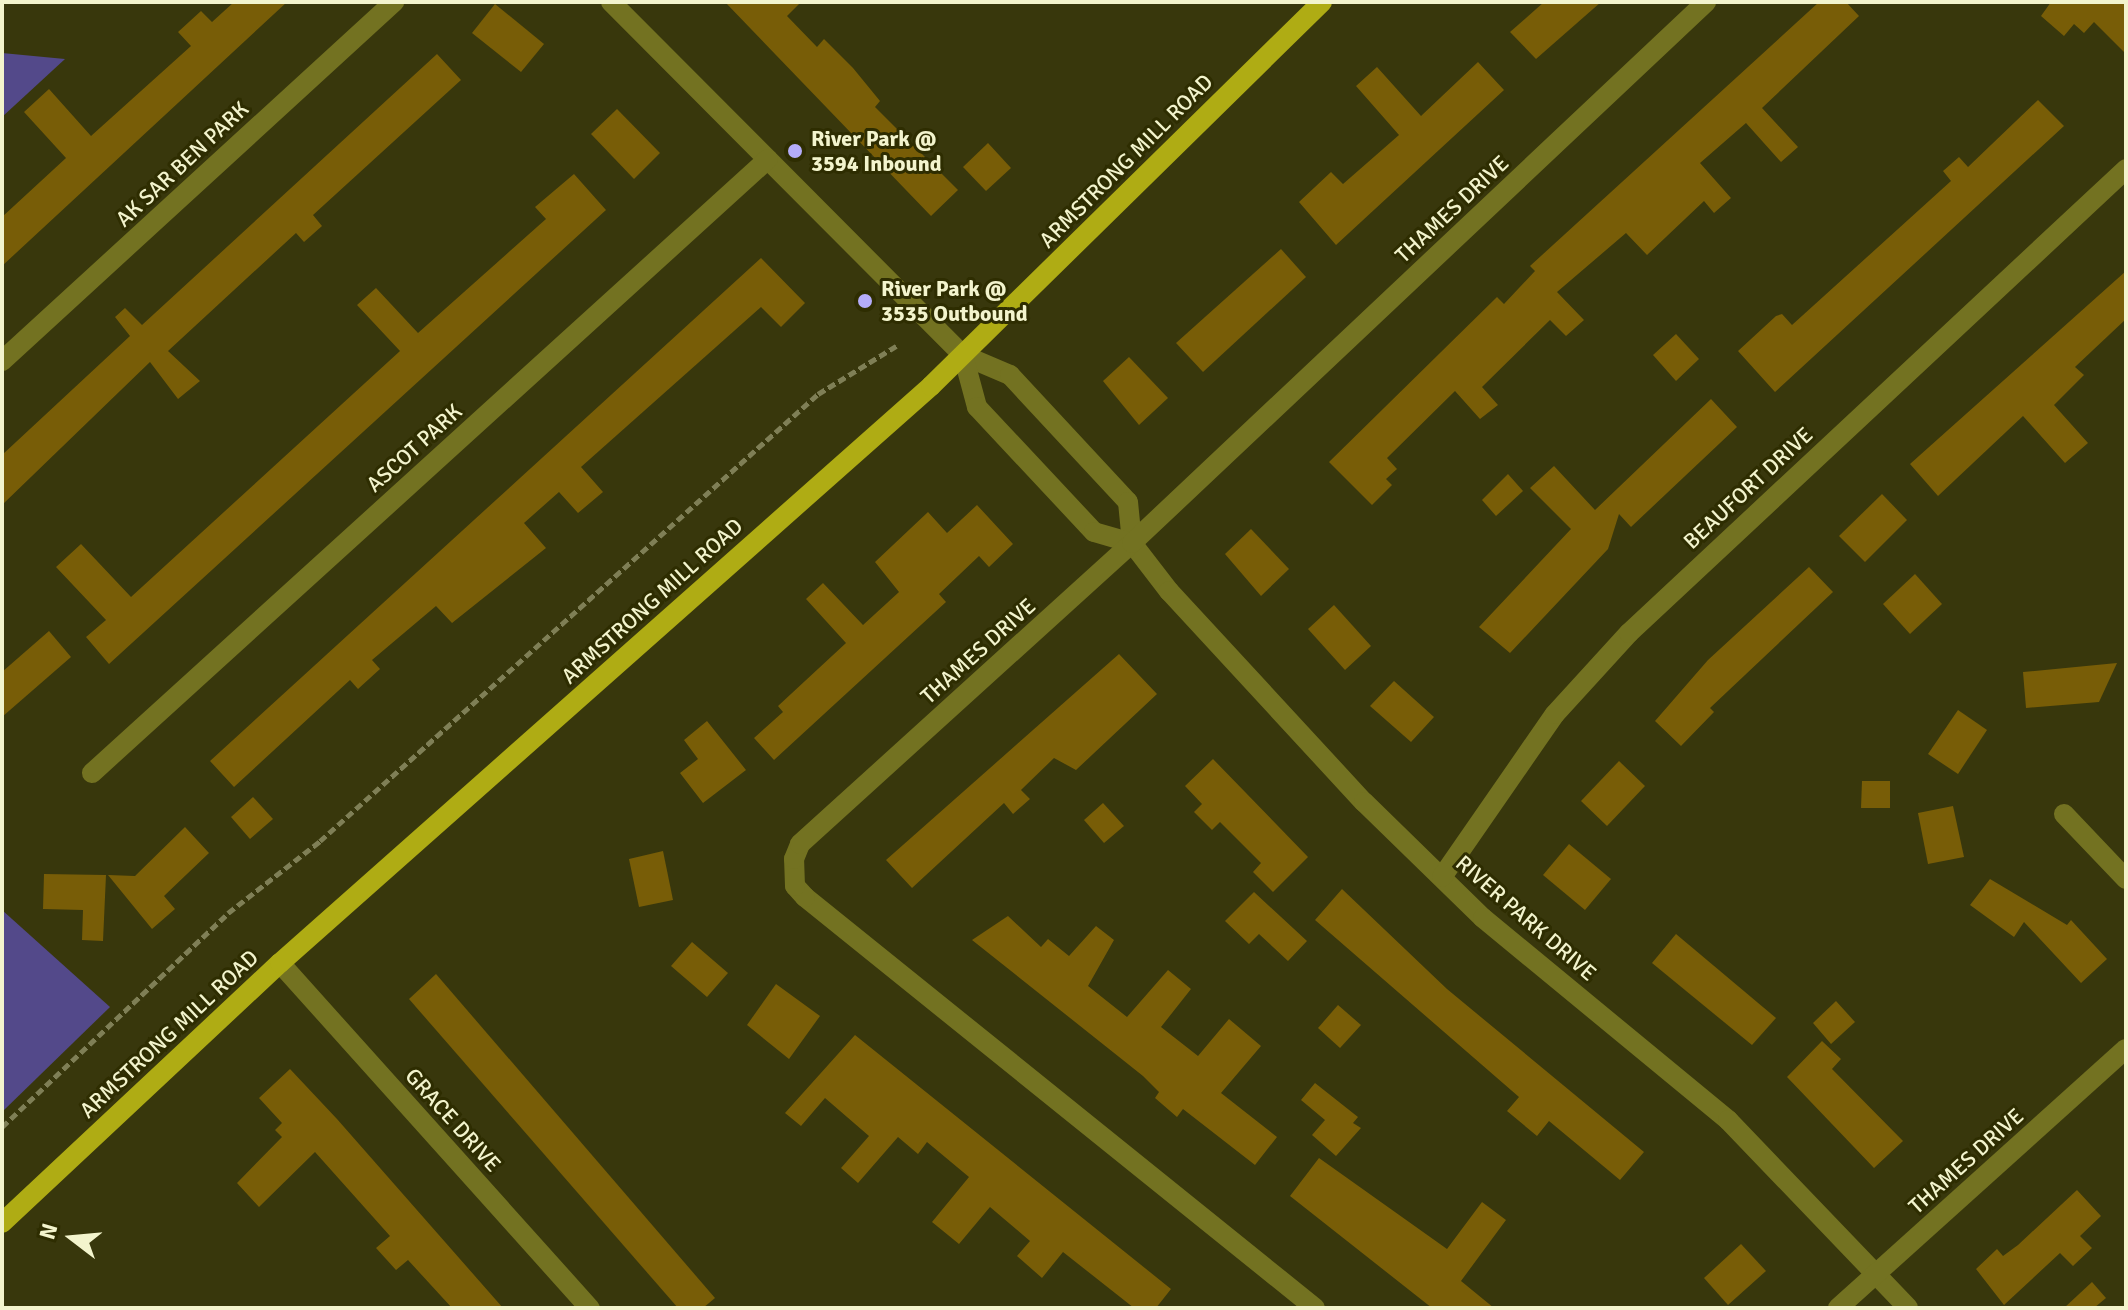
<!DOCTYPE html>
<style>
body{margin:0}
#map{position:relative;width:2128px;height:1310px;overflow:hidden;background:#38370c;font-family:Signika,sans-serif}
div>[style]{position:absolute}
.green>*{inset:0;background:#53498a}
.building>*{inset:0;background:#785d07}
.path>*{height:5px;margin-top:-2.5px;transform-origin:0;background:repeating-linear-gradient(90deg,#7f7f56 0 8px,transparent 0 12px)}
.minor>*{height:20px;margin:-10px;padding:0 10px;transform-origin:10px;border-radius:10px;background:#737221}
.major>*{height:20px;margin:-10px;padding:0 10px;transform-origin:10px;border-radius:10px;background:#afac14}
.dots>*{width:22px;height:22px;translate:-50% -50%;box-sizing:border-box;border:4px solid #2e2d01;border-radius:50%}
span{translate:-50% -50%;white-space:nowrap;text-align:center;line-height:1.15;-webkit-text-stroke:6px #2e2d01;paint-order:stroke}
.poi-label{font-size:22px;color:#f3f4cd;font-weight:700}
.left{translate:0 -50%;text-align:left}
.street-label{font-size:22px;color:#f3f4cd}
.frame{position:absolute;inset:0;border:4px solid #f3f4cd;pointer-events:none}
.north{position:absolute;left:32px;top:1198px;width:80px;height:80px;-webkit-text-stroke:6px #2e2d01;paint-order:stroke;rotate:286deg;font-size:22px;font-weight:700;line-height:32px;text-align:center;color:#f3f4cd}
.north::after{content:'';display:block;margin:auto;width:28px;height:36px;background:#f3f4cd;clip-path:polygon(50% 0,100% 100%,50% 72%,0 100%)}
</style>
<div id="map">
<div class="green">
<i style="clip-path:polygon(2px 53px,65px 59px,2px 117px)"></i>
<i style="clip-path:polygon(2px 910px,110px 1007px,2px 1112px)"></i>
</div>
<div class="building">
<i style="clip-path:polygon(234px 2px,287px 2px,2px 266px,2px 217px,66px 158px,24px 112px,49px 89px,91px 136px,191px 46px,178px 32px,201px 11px,212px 22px)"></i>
<i style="clip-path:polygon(725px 2px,801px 2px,787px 16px,817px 47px,824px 39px,853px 68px,880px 101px,875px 107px,958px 190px,931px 216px)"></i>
<i style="clip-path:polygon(1544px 2px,1601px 2px,1536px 59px,1510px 32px)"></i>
<i style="clip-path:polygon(1819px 2px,1846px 2px,1859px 16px,1762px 108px,1798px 147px,1781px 162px,1746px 123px,1700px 163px,1731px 198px,1714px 213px,1704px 201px,1647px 255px,1626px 233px,1557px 292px,1584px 320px,1566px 336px,1550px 320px,1482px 387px,1498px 405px,1480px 419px,1455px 391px,1387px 458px,1397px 469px,1386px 479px,1392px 485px,1372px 505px,1329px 462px,1497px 297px,1504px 304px,1535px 271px,1530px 266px)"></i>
<i style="clip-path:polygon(2051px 2px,2126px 2px,2126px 54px,2094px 22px,2084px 33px,2074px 24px,2064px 36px,2041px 16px)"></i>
<i style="clip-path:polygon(495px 4px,544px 44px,521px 72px,472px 33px)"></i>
<i style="clip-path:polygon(437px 54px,461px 80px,313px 215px,322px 226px,304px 242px,296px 233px,168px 351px,200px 381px,178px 399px,150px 362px,2px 505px,2px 455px,130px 336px,115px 317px,125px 308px,142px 325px)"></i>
<i style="clip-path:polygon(1478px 62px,1504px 90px,1336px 245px,1299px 202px,1331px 172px,1343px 184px,1399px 135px,1356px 86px,1377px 67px,1421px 116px)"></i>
<i style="clip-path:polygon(2038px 100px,2064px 126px,1775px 392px,1738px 351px,1776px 316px,1782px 314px,1792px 325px,1951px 181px,1943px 171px,1959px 157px,1968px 167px)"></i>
<i style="clip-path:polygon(617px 109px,660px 153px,634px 179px,591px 134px)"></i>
<i style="clip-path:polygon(988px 143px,1011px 168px,986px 191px,963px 167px)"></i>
<i style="clip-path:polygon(574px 174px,606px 210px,109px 664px,86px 637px,106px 620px,56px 567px,81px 544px,131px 597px,400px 351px,357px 305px,376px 288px,418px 333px,546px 219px,535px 207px)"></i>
<i style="clip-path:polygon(1281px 249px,1306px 277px,1203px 372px,1176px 343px)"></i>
<i style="clip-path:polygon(761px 258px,805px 303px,781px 327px,761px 307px,581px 467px,603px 492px,578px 513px,559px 492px,524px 523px,546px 548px,452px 623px,436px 606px,372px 660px,380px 669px,358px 689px,350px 680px,234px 787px,210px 761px)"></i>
<i style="clip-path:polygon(2126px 271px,2126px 319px,2075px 367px,2084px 375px,2054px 405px,2088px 443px,2065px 463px,2023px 416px,1938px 496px,1910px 464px)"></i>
<i style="clip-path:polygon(1676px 334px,1699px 359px,1676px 381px,1653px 355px)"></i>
<i style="clip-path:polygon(1129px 357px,1168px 398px,1139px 425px,1103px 381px)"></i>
<i style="clip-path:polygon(1711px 399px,1737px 427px,1631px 527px,1619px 514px,1608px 549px,1510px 653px,1479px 627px,1571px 529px,1530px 488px,1554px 466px,1595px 510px)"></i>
<i style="clip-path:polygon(1508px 474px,1523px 491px,1496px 516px,1482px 500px)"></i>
<i style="clip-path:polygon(1882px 494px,1907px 520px,1865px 562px,1839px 536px)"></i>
<i style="clip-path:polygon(977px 505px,1013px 544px,989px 567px,979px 556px,939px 594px,946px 602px,774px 760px,754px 738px,783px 712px,778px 706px,846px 643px,806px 599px,823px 583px,863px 625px,899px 592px,875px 562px,928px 512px,947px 533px)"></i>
<i style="clip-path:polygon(1251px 529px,1289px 569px,1261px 596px,1225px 554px)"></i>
<i style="clip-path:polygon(1809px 567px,1833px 592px,1710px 708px,1714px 712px,1681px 746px,1655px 721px,1708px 660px)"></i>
<i style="clip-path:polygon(1915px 574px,1942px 604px,1910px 634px,1883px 604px)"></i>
<i style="clip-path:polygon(1334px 605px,1371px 646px,1345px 670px,1308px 629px)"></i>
<i style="clip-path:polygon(49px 631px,71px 657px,2px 717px,2px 672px)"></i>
<i style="clip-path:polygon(1119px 654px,1157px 694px,1076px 770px,1054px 758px,1021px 790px,1030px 799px,1013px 814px,1004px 803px,912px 888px,886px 860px)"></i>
<i style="clip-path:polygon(2117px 663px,2099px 702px,2026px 708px,2023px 672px)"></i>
<i style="clip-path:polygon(1394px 681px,1434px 717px,1411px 742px,1370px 706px)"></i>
<i style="clip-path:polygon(1958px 710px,1987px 730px,1958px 774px,1928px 754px)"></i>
<i style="clip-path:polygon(707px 721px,746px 770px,703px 803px,680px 773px,698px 759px,684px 740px)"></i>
<i style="clip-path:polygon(1213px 759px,1308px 857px,1273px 892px,1253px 872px,1261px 863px,1220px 822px,1212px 830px,1194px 812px,1202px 804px,1185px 786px)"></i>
<i style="clip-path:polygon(1619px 761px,1645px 786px,1607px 826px,1581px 801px)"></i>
<i style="clip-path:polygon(1862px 781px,1890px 781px,1890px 808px,1861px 808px)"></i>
<i style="clip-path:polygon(253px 797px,273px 819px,250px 839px,231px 817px)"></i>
<i style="clip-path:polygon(1103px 803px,1124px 826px,1104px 843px,1084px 820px)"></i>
<i style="clip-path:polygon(1953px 806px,1964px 857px,1928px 864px,1918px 813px)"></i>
<i style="clip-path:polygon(185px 827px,209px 853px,164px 896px,175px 909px,152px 929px,108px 875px,135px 876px)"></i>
<i style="clip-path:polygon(1569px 844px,1611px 879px,1585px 910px,1543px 875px)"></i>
<i style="clip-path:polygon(663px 851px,673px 900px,639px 907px,629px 859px)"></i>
<i style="clip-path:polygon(44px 874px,106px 875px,103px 941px,82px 940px,83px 910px,43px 909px)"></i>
<i style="clip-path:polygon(1990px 879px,2067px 925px,2071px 920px,2107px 959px,2081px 983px,2024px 922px,2014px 937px,1970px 905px)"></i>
<i style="clip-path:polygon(1342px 889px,1447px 989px,1644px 1152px,1620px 1180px,1549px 1121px,1537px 1136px,1507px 1111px,1519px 1097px,1315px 920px)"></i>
<i style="clip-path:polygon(1254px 892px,1307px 941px,1288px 961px,1259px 934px,1249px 944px,1225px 921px)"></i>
<i style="clip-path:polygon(1008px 916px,1041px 947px,1048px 939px,1069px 956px,1096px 926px,1114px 940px,1088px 986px,1127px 1017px,1168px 970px,1191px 989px,1161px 1027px,1198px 1056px,1229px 1019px,1261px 1046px,1221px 1093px,1277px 1137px,1255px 1165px,1183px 1109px,1177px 1117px,1155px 1098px,1159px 1092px,1143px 1076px,972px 940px)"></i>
<i style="clip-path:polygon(1676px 934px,1776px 1018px,1752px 1045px,1652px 963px)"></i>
<i style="clip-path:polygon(692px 942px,728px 973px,707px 997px,671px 966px)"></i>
<i style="clip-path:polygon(436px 974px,715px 1298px,703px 1308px,678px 1308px,409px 999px)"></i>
<i style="clip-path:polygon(776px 984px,820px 1016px,789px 1059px,747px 1025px)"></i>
<i style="clip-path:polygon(1836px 1001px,1855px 1022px,1831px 1044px,1813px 1023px)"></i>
<i style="clip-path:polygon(1338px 1005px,1361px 1025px,1340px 1048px,1318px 1028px)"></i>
<i style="clip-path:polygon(855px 1035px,1171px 1289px,1156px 1308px,1134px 1308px,1063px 1252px,1042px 1278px,1017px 1256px,1030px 1241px,990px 1207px,959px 1244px,932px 1222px,969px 1177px,927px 1142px,918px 1154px,898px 1137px,858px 1183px,841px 1168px,869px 1136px,825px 1098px,801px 1126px,785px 1113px)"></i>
<i style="clip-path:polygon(1822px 1041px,1841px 1059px,1832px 1069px,1903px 1141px,1874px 1168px,1787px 1077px)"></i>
<i style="clip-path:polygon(290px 1069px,337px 1119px,503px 1308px,452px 1308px,408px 1260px,396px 1270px,376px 1248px,390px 1236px,315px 1152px,259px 1207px,237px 1183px,282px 1137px,275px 1130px,282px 1123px,259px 1098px)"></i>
<i style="clip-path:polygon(1315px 1083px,1358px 1117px,1353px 1123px,1361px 1128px,1336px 1156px,1312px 1135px,1325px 1120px,1301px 1100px)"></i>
<i style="clip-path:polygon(1319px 1158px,1447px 1249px,1482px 1202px,1506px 1220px,1461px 1281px,1494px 1308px,1432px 1308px,1290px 1196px)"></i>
<i style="clip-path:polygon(2077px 1190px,2101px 1216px,2080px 1236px,2092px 1248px,2073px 1266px,2060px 1253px,2004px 1305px,1976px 1269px,1997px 1249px,2003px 1256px,2018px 1245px)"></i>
<i style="clip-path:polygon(1741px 1244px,1766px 1271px,1728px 1305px,1704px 1278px)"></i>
<i style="clip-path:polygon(2092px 1282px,2106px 1298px,2094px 1308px,2064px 1308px)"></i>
</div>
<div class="path">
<i style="left:2px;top:1127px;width:311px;rotate:-43.4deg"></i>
<i style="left:228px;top:913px;width:117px;rotate:-38deg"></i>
<i style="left:320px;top:841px;width:669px;rotate:-41.91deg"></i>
<i style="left:818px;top:394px;width:92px;rotate:-31.6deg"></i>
</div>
<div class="minor">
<i style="left:611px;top:2px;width:499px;rotate:45.1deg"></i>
<i style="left:963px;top:355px;width:51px;rotate:23.1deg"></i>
<i style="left:1010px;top:375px;width:173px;rotate:47.1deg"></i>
<i style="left:1128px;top:502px;width:41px;rotate:84.4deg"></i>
<i style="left:1132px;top:543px;width:61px;rotate:52.4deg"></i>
<i style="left:1169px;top:591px;width:287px;rotate:47.3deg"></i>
<i style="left:1364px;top:802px;width:166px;rotate:44.3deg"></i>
<i style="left:1483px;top:918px;width:318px;rotate:39.5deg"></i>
<i style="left:1728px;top:1120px;width:260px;rotate:46.2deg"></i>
<i style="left:963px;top:355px;width:54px;rotate:74.9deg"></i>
<i style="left:977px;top:407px;width:171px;rotate:46.9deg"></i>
<i style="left:1094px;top:532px;width:40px;rotate:16deg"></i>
<i style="left:2px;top:361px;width:532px;rotate:-42.48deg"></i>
<i style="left:92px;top:773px;width:913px;rotate:-42.25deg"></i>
<i style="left:2064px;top:814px;width:90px;rotate:46.4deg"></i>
<i style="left:1442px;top:877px;width:198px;rotate:-55.3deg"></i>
<i style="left:1555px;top:714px;width:110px;rotate:-47.6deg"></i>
<i style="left:1629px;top:633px;width:680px;rotate:-43.03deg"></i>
<i style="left:280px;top:963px;width:464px;rotate:48.1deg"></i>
<i style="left:1315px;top:1308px;width:655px;rotate:-141.14deg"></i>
<i style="left:805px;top:897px;width:15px;rotate:-132deg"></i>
<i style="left:795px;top:886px;width:27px;rotate:-92deg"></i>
<i style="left:794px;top:859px;width:16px;rotate:-68deg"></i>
<i style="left:800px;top:844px;width:448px;rotate:-42.2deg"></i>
<i style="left:1132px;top:543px;width:789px;rotate:-43.3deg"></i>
<i style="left:1838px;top:1308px;width:387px;rotate:-42deg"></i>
</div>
<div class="major">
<i style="left:2px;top:1223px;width:381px;rotate:-43.1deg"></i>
<i style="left:280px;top:963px;width:870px;rotate:-41.55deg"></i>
<i style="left:931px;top:386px;width:548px;rotate:-44.48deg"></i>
</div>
<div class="dots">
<i style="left:795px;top:151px;background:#b4acf9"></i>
<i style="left:865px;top:301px;background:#b4acf9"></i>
</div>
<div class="poi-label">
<span class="left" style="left:811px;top:151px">River Park @<br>3594 Inbound</span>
<span class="left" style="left:881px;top:301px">River Park @<br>3535 Outbound</span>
</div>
<div class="street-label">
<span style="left:1126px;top:161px;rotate:-45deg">ARMSTRONG MILL ROAD</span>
<span style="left:182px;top:164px;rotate:-43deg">AK SAR BEN PARK</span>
<span style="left:1452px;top:209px;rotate:-43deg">THAMES DRIVE</span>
<span style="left:414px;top:448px;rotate:-42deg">ASCOT PARK</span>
<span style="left:1748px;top:488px;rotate:-43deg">BEAUFORT DRIVE</span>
<span style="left:652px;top:601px;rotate:-42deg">ARMSTRONG MILL ROAD</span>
<span style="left:978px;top:651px;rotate:-42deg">THAMES DRIVE</span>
<span style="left:1526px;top:918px;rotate:41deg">RIVER PARK DRIVE</span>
<span style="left:169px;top:1034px;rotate:-43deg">ARMSTRONG MILL ROAD</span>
<span style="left:453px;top:1120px;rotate:48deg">GRACE DRIVE</span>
<span style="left:1966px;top:1161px;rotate:-42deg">THAMES DRIVE</span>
</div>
<div class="frame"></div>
<div class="north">N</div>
</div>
